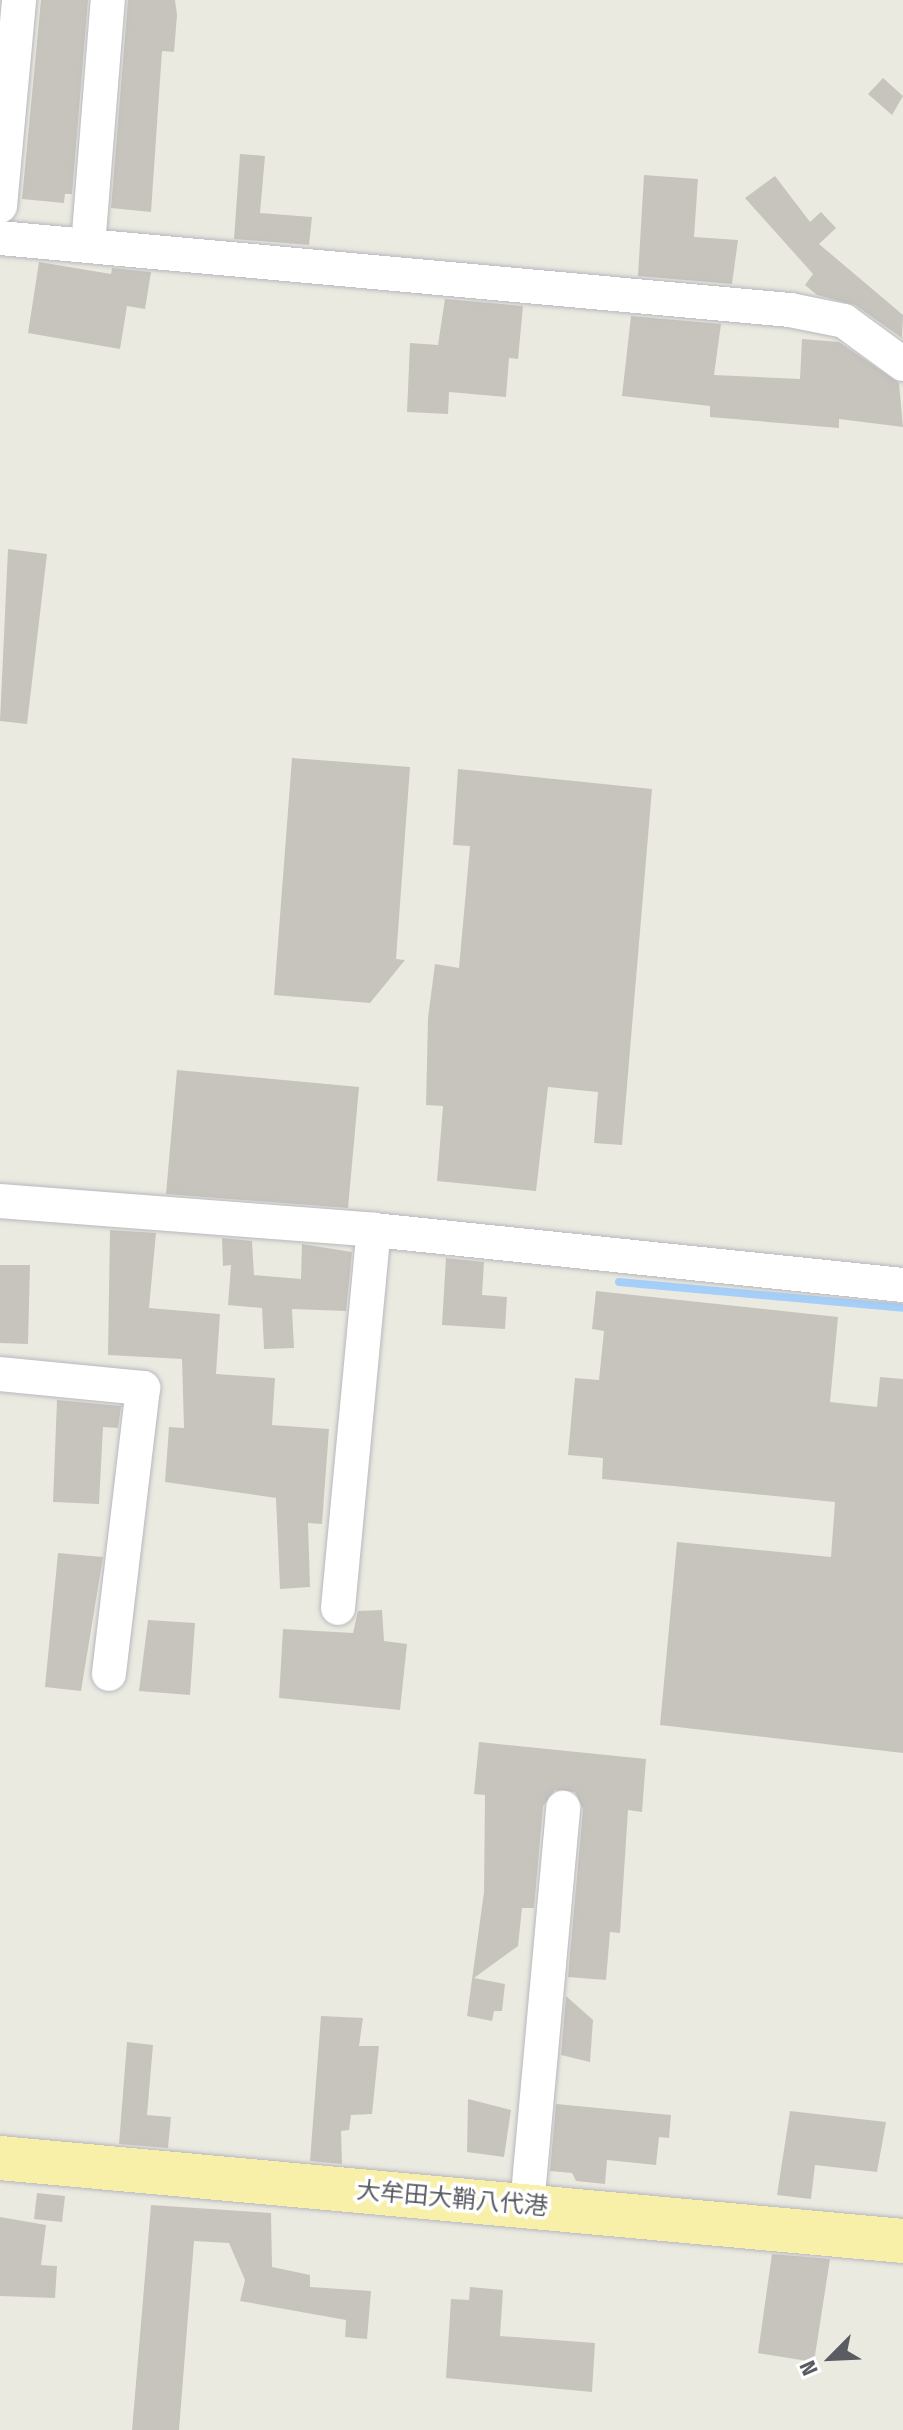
<!DOCTYPE html>
<meta charset="utf-8">
<style>
body{margin:0}
#map{position:relative;width:903px;height:2430px;overflow:hidden;background:#ebeae1;font-family:"Fira Sans Condensed","Noto Sans JP",sans-serif}
div>[style]{position:absolute}
.stream>*{height:8px;margin:-4px;padding:0 4px;transform-origin:4px;border-radius:4px;background:#a5cff8}
.building>*{inset:0;background:#c7c4be}
.roads{filter:drop-shadow(0 0 2px #b7b8bd) drop-shadow(0 0 2px #b7b8bd)}
.minor>*{height:34px;margin:-17px;padding:0 17px;transform-origin:17px;border-radius:17px;background:#fff}
.major>*{height:44px;margin:-22px;padding:0 22px;transform-origin:22px;border-radius:22px;background:#f8f0a9}
span{translate:-50% -50%;white-space:nowrap;text-align:center;line-height:1.15;-webkit-text-stroke:7px #fff;paint-order:stroke}
.street-label{font-size:24px;color:#5a5c61}
.north{position:absolute;left:791px;top:2318px;width:80px;height:80px;-webkit-text-stroke:6px #fff;paint-order:stroke;rotate:246deg;font-size:22px;font-weight:700;line-height:32px;text-align:center;color:#5a5c61}
.north::after{content:'';display:block;margin:auto;width:28px;height:36px;background:#5a5c61;clip-path:polygon(50% 0,100% 100%,50% 72%,0 100%)}
</style>
<div id="map">
<div class="stream">
<i style="left:619px;top:1282px;width:285px;rotate:5.2deg"></i>
</div>
<div class="building">
<i style="clip-path:polygon(41px 0,88px 0,72px 194px,65px 194px,64px 203px,22px 199px)"></i>
<i style="clip-path:polygon(128px 0,175px 0,177px 15px,174px 52px,162px 51px,151px 212px,111px 208px)"></i>
<i style="clip-path:polygon(883px 78px,903px 96px,892px 115px,868px 94px)"></i>
<i style="clip-path:polygon(240px 154px,265px 156px,260px 213px,312px 217px,309px 245px,234px 239px)"></i>
<i style="clip-path:polygon(644px 175px,698px 179px,694px 237px,738px 240px,732px 284px,638px 276px)"></i>
<i style="clip-path:polygon(775px 176px,810px 222px,821px 212px,836px 228px,819px 244px,903px 315px,902px 338px,855px 305px,817px 295px,805px 285px,813px 274px,745px 198px)"></i>
<i style="clip-path:polygon(39px 262px,111px 274px,112px 268px,151px 272px,145px 309px,127px 306px,120px 349px,28px 333px)"></i>
<i style="clip-path:polygon(445px 299px,523px 306px,518px 359px,509px 358px,506px 397px,449px 392px,448px 414px,407px 412px,410px 343px,438px 345px)"></i>
<i style="clip-path:polygon(631px 316px,721px 324px,714px 375px,800px 379px,802px 339px,839px 342px,899px 383px,903px 427px,839px 419px,839px 428px,710px 417px,710px 406px,622px 396px)"></i>
<i style="clip-path:polygon(8px 549px,47px 554px,27px 724px,0 721px)"></i>
<i style="clip-path:polygon(292px 758px,410px 767px,396px 959px,405px 960px,370px 1003px,274px 995px)"></i>
<i style="clip-path:polygon(458px 769px,652px 789px,622px 1145px,594px 1143px,598px 1092px,548px 1087px,536px 1191px,437px 1181px,443px 1106px,426px 1105px,428px 1018px,435px 964px,459px 968px,470px 846px,453px 845px)"></i>
<i style="clip-path:polygon(177px 1070px,359px 1087px,348px 1208px,166px 1194px)"></i>
<i style="clip-path:polygon(110px 1230px,156px 1233px,149px 1308px,220px 1314px,216px 1374px,275px 1378px,272px 1425px,329px 1429px,322px 1524px,308px 1523px,310px 1587px,280px 1589px,276px 1498px,165px 1482px,169px 1427px,184px 1428px,182px 1359px,108px 1355px)"></i>
<i style="clip-path:polygon(222px 1238px,252px 1241px,254px 1275px,301px 1279px,302px 1244px,352px 1252px,346px 1311px,292px 1309px,294px 1348px,264px 1349px,262px 1308px,228px 1305px,231px 1265px,223px 1266px)"></i>
<i style="clip-path:polygon(446px 1258px,484px 1262px,482px 1295px,507px 1297px,505px 1329px,442px 1325px)"></i>
<i style="clip-path:polygon(0 1265px,30px 1265px,28px 1344px,0 1343px)"></i>
<i style="clip-path:polygon(596px 1291px,838px 1317px,830px 1402px,877px 1407px,880px 1377px,903px 1379px,903px 1753px,660px 1725px,677px 1542px,831px 1557px,835px 1502px,602px 1479px,603px 1458px,568px 1455px,575px 1378px,599px 1380px,604px 1331px,592px 1329px)"></i>
<i style="clip-path:polygon(57px 1400px,121px 1406px,118px 1428px,103px 1427px,99px 1504px,53px 1502px)"></i>
<i style="clip-path:polygon(58px 1553px,103px 1557px,81px 1691px,45px 1687px)"></i>
<i style="clip-path:polygon(382px 1610px,384px 1641px,407px 1644px,400px 1710px,279px 1698px,283px 1629px,353px 1633px,358px 1611px)"></i>
<i style="clip-path:polygon(148px 1620px,195px 1623px,190px 1695px,139px 1691px)"></i>
<i style="clip-path:polygon(479px 1742px,646px 1759px,642px 1812px,628px 1810px,620px 1933px,610px 1932px,606px 1980px,568px 1977px,583px 1809px,575px 1792px,555px 1790px,543px 1806px,534px 1908px,522px 1908px,518px 1946px,474px 1978px,505px 1984px,502px 2011px,494px 2011px,492px 2021px,467px 2016px,484px 1892px,485px 1795px,474px 1794px)"></i>
<i style="clip-path:polygon(566px 1996px,593px 2020px,590px 2062px,561px 2055px)"></i>
<i style="clip-path:polygon(321px 2016px,363px 2018px,359px 2046px,379px 2046px,372px 2114px,351px 2115px,349px 2130px,341px 2131px,342px 2164px,310px 2161px)"></i>
<i style="clip-path:polygon(127px 2042px,153px 2045px,147px 2115px,171px 2117px,168px 2148px,119px 2144px)"></i>
<i style="clip-path:polygon(468px 2099px,511px 2110px,504px 2157px,467px 2152px)"></i>
<i style="clip-path:polygon(556px 2104px,671px 2115px,669px 2138px,659px 2137px,656px 2165px,607px 2160px,605px 2184px,576px 2181px,572px 2173px,550px 2171px)"></i>
<i style="clip-path:polygon(790px 2111px,886px 2122px,877px 2172px,815px 2165px,811px 2199px,777px 2195px)"></i>
<i style="clip-path:polygon(37px 2193px,65px 2196px,62px 2222px,34px 2219px)"></i>
<i style="clip-path:polygon(151px 2205px,271px 2213px,272px 2267px,310px 2275px,310px 2287px,371px 2291px,367px 2339px,345px 2337px,346px 2320px,240px 2301px,245px 2280px,229px 2243px,194px 2241px,179px 2430px,132px 2430px)"></i>
<i style="clip-path:polygon(0 2217px,46px 2225px,41px 2265px,57px 2266px,55px 2298px,0 2296px)"></i>
<i style="clip-path:polygon(772px 2254px,830px 2259px,814px 2362px,758px 2353px)"></i>
<i style="clip-path:polygon(470px 2287px,503px 2290px,500px 2336px,595px 2343px,592px 2392px,446px 2378px,451px 2299px,469px 2300px)"></i>
</div>
<div class="roads">
<div class="minor">
<i style="left:0;top:206px;width:207px;rotate:-84.7deg"></i>
<i style="left:0;top:238px;width:793px;rotate:5.21deg"></i>
<i style="left:790px;top:310px;width:55px;rotate:11.5deg"></i>
<i style="left:844px;top:321px;width:73px;rotate:36.1deg"></i>
<i style="left:88px;top:246px;width:247px;rotate:-85.4deg"></i>
<i style="left:0;top:1201px;width:375px;rotate:4.4deg"></i>
<i style="left:374px;top:1230px;width:532px;rotate:5.94deg"></i>
<i style="left:0;top:1374px;width:144px;rotate:5.6deg"></i>
<i style="left:143px;top:1388px;width:288px;rotate:96.8deg"></i>
<i style="left:338px;top:1608px;width:380px;rotate:-84.6deg"></i>
<i style="left:527px;top:2206px;width:400px;rotate:-84.8deg"></i>
</div>
<div class="major">
<i style="left:0;top:2158px;width:907px;rotate:5.25deg"></i>
</div>
</div>
<div class="street-label">
<span style="left:452px;top:2199px;rotate:5deg">大牟田大鞘八代港</span>
</div>
<div class="north">N</div>
</div>
